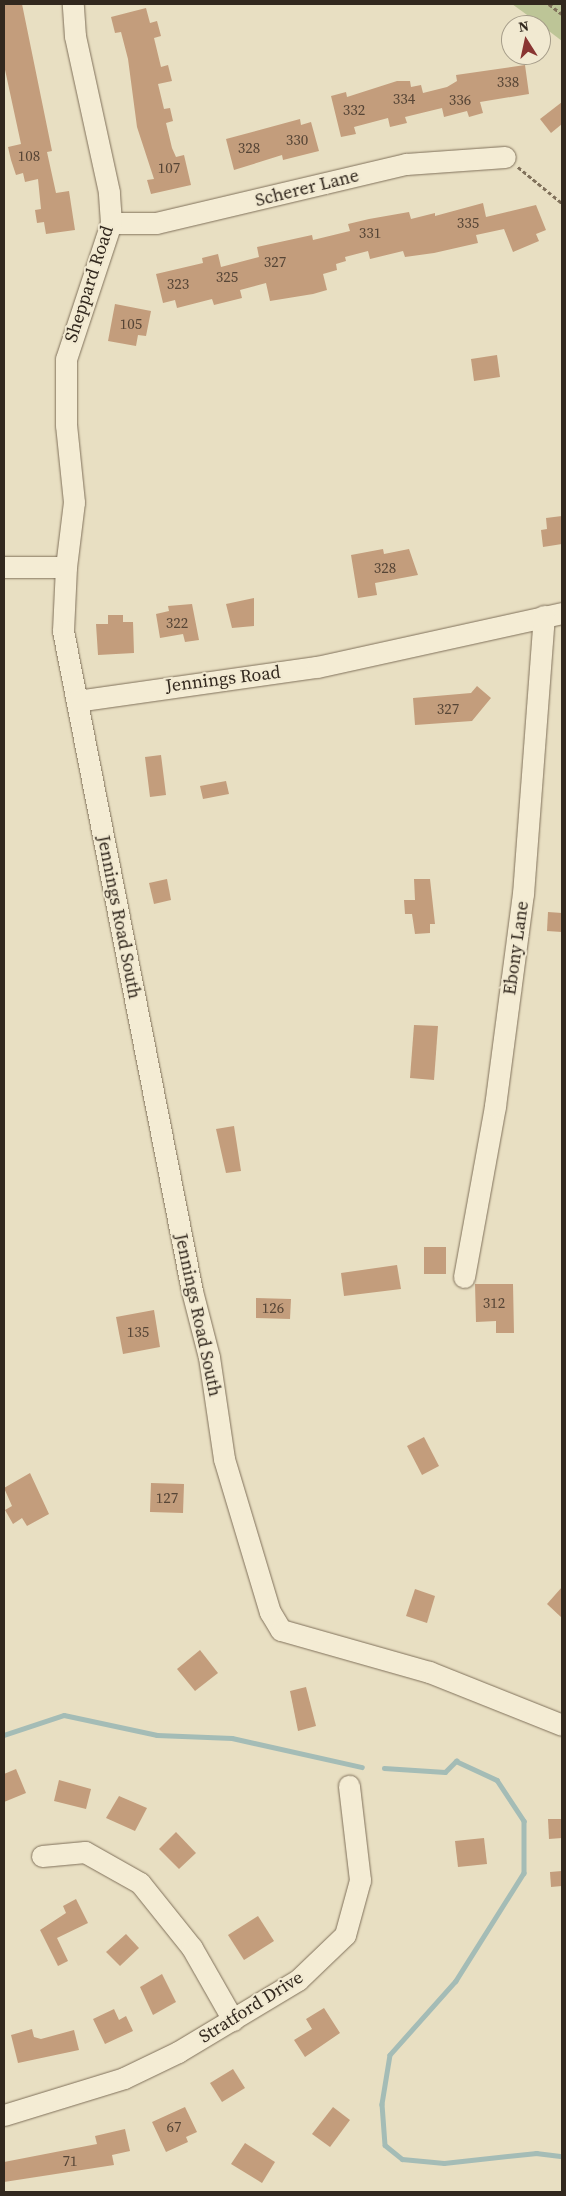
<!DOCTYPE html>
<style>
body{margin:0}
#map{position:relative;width:566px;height:2196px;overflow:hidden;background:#e8dfc2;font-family:"Source Serif 4",serif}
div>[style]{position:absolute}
.green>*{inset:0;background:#bdc597}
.stream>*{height:4.5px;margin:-2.25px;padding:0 2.25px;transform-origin:2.25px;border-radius:2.25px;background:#a4bcb6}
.building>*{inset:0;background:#c39d7c}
.path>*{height:2.5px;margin-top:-1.25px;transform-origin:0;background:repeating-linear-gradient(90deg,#80715b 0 4px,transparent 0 6.5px)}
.roads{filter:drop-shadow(0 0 1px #80715b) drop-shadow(0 0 1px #80715b)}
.minor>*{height:21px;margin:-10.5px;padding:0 10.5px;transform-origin:10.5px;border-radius:10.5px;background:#f4ecd4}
span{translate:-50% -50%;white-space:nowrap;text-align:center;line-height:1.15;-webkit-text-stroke:4px #f1e9d1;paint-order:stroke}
.number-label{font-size:15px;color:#564536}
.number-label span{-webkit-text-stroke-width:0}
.street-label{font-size:18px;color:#32281e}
.frame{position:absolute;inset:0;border:5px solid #32281e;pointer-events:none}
.north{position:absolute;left:501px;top:15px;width:50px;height:50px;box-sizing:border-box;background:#f1e9d1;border:1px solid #a59c89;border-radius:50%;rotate:350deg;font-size:14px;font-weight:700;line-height:20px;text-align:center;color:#32281e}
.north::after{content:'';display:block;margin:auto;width:18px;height:22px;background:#893532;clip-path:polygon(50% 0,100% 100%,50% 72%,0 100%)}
</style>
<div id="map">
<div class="green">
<i style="clip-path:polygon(512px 4px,562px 4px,562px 41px,541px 25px)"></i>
</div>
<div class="stream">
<i style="left:4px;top:1735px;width:63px;rotate:-18.4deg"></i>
<i style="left:64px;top:1715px;width:95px;rotate:12.1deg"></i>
<i style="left:157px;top:1735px;width:75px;rotate:2.3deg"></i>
<i style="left:232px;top:1738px;width:133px;rotate:12.6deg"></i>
<i style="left:384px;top:1768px;width:61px;rotate:3.8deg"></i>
<i style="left:445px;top:1772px;width:16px;rotate:-45deg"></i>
<i style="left:456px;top:1761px;width:45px;rotate:24.9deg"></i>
<i style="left:497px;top:1780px;width:49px;rotate:56.6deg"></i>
<i style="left:524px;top:1821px;width:52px;rotate:90deg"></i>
<i style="left:524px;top:1873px;width:128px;rotate:122.2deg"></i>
<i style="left:456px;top:1981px;width:99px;rotate:131.7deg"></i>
<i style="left:390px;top:2055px;width:50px;rotate:99.3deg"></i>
<i style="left:382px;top:2104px;width:41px;rotate:85.8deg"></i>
<i style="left:385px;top:2145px;width:22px;rotate:39deg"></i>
<i style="left:402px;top:2159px;width:42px;rotate:5.4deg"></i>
<i style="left:444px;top:2163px;width:93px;rotate:-6.2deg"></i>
<i style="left:536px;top:2153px;width:26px;rotate:7deg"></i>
</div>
<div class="building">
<i style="clip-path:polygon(4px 4px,22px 4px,52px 151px,47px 152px,56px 193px,69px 191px,75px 230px,46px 234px,44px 222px,37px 223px,35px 210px,41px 209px,38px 179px,25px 182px,23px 173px,16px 175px,11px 160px,8px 147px,21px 144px,4px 65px)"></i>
<i style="clip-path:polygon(146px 8px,150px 23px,157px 21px,161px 36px,154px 38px,161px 67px,168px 65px,172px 81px,158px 84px,164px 109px,170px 108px,173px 121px,166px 123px,172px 148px,176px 157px,184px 155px,191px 185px,151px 194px,147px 180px,154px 179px,137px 127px,128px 59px,121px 32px,115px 33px,111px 17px)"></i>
<i style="clip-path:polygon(525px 65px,529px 94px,480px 102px,483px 113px,469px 117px,467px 111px,444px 117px,442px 108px,405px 117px,407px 123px,390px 127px,388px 118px,354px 127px,356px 134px,341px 137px,331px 96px,346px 92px,347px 97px,397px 81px,410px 81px,411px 87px,421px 85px,423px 93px,447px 87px,457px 81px,456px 75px)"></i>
<i style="clip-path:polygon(562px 102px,562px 124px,551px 133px,540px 119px)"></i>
<i style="clip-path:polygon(300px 119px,301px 125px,311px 122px,319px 151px,283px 160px,282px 155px,234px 170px,226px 139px)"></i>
<i style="clip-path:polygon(483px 203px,486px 217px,536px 205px,546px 230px,536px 234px,539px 241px,513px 252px,504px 229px,476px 235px,478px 243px,434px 253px,405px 257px,403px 251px,370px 259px,368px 251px,345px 257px,346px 261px,336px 264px,337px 270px,323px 274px,327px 290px,313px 294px,270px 301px,266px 283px,240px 290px,242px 298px,214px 305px,212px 299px,177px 308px,175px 300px,163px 303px,156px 274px,203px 263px,202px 258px,218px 254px,221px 267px,259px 257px,257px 247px,312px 235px,313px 240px,350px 231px,348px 224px,369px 219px,409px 212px,411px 219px,435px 213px,435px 216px)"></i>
<i style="clip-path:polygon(115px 304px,151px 311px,146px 336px,138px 335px,136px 346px,108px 341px)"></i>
<i style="clip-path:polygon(497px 355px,500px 377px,474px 381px,471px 359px)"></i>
<i style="clip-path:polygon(562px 516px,562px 544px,543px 547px,541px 530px,547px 529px,546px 518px)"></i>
<i style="clip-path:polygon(383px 549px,384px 554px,409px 549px,418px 575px,375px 583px,377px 595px,358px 598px,351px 555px)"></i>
<i style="clip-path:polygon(254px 598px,254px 626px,232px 628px,226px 604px)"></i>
<i style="clip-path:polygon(192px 604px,199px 640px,185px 642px,183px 634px,160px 638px,156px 614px,169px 611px,168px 606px)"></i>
<i style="clip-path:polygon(108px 615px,123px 615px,123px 622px,133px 622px,134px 653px,98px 655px,96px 624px,108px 624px)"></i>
<i style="clip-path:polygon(477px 686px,491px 698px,472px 721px,415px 725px,413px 698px,471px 693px)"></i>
<i style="clip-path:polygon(161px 755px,166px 795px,150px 797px,145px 757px)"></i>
<i style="clip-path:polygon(226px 781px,229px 794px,203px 799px,200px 786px)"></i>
<i style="clip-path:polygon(167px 879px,171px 900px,154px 904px,149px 883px)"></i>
<i style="clip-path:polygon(414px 879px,430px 879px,435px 924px,430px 924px,430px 933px,415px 934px,412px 914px,405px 914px,404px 900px,415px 900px)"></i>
<i style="clip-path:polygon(548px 912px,562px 913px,562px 932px,547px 931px)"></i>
<i style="clip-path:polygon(414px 1025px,438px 1026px,434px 1080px,410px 1078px)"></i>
<i style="clip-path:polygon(234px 1126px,241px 1171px,226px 1173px,216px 1129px)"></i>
<i style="clip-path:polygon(424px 1247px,446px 1247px,446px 1274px,424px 1274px)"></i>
<i style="clip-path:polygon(397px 1265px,401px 1289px,344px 1296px,341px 1273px)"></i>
<i style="clip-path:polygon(475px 1284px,513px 1284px,514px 1333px,496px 1333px,496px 1321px,476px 1322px)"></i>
<i style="clip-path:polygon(256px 1298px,291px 1299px,290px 1319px,256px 1318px)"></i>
<i style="clip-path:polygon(154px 1310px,160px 1347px,123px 1354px,116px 1317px)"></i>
<i style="clip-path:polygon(424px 1437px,439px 1466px,422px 1475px,407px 1446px)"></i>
<i style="clip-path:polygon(30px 1473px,49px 1514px,27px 1526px,22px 1518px,13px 1524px,5px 1510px,12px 1506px,4px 1488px)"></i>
<i style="clip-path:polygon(151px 1483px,184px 1484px,183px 1513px,150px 1512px)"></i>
<i style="clip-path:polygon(562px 1587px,562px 1618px,547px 1604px)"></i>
<i style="clip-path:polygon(415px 1589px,435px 1596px,427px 1623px,406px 1616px)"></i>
<i style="clip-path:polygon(200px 1650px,218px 1673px,195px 1691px,177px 1669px)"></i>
<i style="clip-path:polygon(306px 1687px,316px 1726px,298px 1731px,290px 1691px)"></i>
<i style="clip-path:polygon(16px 1769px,26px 1793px,4px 1802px,4px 1774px)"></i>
<i style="clip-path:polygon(59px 1780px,91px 1789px,86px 1809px,54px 1801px)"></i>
<i style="clip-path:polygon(119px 1796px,147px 1808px,135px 1831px,106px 1818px)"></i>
<i style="clip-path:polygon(548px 1819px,562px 1819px,562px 1838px,549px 1839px)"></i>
<i style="clip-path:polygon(176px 1832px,196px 1853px,179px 1869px,159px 1849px)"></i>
<i style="clip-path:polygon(484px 1838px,487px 1864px,458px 1867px,455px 1841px)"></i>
<i style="clip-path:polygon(562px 1871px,562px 1886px,551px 1887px,550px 1872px)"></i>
<i style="clip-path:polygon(76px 1899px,88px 1923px,57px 1938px,68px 1961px,58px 1966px,40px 1930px,66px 1913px,63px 1906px)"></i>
<i style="clip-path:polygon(258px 1916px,274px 1941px,244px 1960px,228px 1935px)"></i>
<i style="clip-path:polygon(126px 1934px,139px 1948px,120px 1966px,106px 1952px)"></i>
<i style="clip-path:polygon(162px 1974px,176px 2002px,153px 2015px,140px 1987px)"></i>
<i style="clip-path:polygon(324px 2008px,340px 2033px,305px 2057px,294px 2040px,312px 2029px,306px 2019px)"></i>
<i style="clip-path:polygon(114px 2009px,119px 2020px,126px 2016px,133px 2031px,105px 2044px,93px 2019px)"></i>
<i style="clip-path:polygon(32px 2029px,34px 2037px,41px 2039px,74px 2030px,79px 2050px,18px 2063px,11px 2035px)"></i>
<i style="clip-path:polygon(233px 2069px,245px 2088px,222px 2102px,210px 2083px)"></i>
<i style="clip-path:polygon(185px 2107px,197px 2132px,186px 2137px,188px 2142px,166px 2152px,152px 2122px)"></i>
<i style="clip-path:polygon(333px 2107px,350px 2120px,330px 2147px,312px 2134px)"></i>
<i style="clip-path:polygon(125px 2129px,130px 2151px,112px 2155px,114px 2165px,4px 2182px,4px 2162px,97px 2144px,95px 2136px)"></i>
<i style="clip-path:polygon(245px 2143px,275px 2162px,262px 2183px,231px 2164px)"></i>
</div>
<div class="path">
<i style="left:549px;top:4px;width:16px;rotate:38deg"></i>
<i style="left:518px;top:167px;width:57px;rotate:39.3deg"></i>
</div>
<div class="roads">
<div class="minor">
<i style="left:111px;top:223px;width:45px"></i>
<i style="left:156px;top:223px;width:257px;rotate:-13.3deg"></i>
<i style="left:406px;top:164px;width:99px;rotate:-4deg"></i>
<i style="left:4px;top:567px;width:62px"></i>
<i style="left:66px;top:567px;width:64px;rotate:92.7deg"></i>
<i style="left:63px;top:631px;width:672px;rotate:78.94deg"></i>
<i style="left:192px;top:1291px;width:68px;rotate:75.6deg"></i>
<i style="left:209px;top:1357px;width:103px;rotate:81.6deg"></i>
<i style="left:224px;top:1459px;width:160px;rotate:73.3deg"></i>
<i style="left:270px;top:1612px;width:21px;rotate:59deg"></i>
<i style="left:281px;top:1630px;width:154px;rotate:15.8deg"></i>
<i style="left:429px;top:1672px;width:143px;rotate:21.7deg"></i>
<i style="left:66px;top:567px;width:65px;rotate:-83deg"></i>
<i style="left:74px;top:502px;width:77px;rotate:-95.9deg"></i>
<i style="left:66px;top:425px;width:66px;rotate:-90deg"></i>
<i style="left:66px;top:359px;width:143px;rotate:-71.7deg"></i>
<i style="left:111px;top:223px;width:31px;rotate:-94deg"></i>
<i style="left:109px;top:192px;width:160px;rotate:-102.3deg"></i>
<i style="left:75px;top:36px;width:32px;rotate:-94deg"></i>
<i style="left:77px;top:701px;width:242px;rotate:-8.1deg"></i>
<i style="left:317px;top:667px;width:251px;rotate:-12.4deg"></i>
<i style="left:464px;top:1277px;width:174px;rotate:-79.7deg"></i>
<i style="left:495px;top:1106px;width:214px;rotate:-82.5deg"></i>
<i style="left:523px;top:894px;width:279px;rotate:-85.7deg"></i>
<i style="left:42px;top:1856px;width:43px;rotate:-5.3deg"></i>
<i style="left:85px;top:1852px;width:63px;rotate:29.4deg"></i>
<i style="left:140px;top:1883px;width:83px;rotate:51.3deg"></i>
<i style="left:192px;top:1948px;width:83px;rotate:60.3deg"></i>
<i style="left:4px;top:2115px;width:126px;rotate:-17.1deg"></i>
<i style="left:124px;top:2078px;width:60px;rotate:-25.7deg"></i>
<i style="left:178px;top:2052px;width:140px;rotate:-31deg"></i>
<i style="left:298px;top:1980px;width:65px;rotate:-43.8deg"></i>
<i style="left:345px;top:1935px;width:57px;rotate:-74.7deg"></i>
<i style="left:360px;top:1880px;width:95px;rotate:-96.7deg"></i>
</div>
</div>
<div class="number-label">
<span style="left:508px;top:82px">338</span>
<span style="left:404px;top:99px">334</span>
<span style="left:460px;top:100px">336</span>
<span style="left:354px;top:110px">332</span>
<span style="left:297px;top:140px">330</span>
<span style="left:249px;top:148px">328</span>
<span style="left:29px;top:156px">108</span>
<span style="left:169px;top:168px">107</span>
<span style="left:468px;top:223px">335</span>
<span style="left:370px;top:233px">331</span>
<span style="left:275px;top:262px">327</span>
<span style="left:227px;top:277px">325</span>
<span style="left:178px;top:284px">323</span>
<span style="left:131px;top:324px">105</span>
<span style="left:385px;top:568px">328</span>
<span style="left:177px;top:623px">322</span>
<span style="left:448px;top:709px">327</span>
<span style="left:494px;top:1303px">312</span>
<span style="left:273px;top:1308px">126</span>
<span style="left:138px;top:1332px">135</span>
<span style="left:167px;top:1498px">127</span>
<span style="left:174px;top:2127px">67</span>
<span style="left:70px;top:2161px">71</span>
</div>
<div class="street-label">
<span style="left:307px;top:188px;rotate:-14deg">Scherer Lane</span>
<span style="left:89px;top:284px;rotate:-72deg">Sheppard Road</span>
<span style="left:223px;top:679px;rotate:-7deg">Jennings Road</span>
<span style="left:119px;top:917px;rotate:79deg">Jennings Road South</span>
<span style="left:516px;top:948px;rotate:-82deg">Ebony Lane</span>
<span style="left:198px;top:1315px;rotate:78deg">Jennings Road South</span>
<span style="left:251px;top:2007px;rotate:-32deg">Stratford Drive</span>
</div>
<div class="frame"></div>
<div class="north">N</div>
</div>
